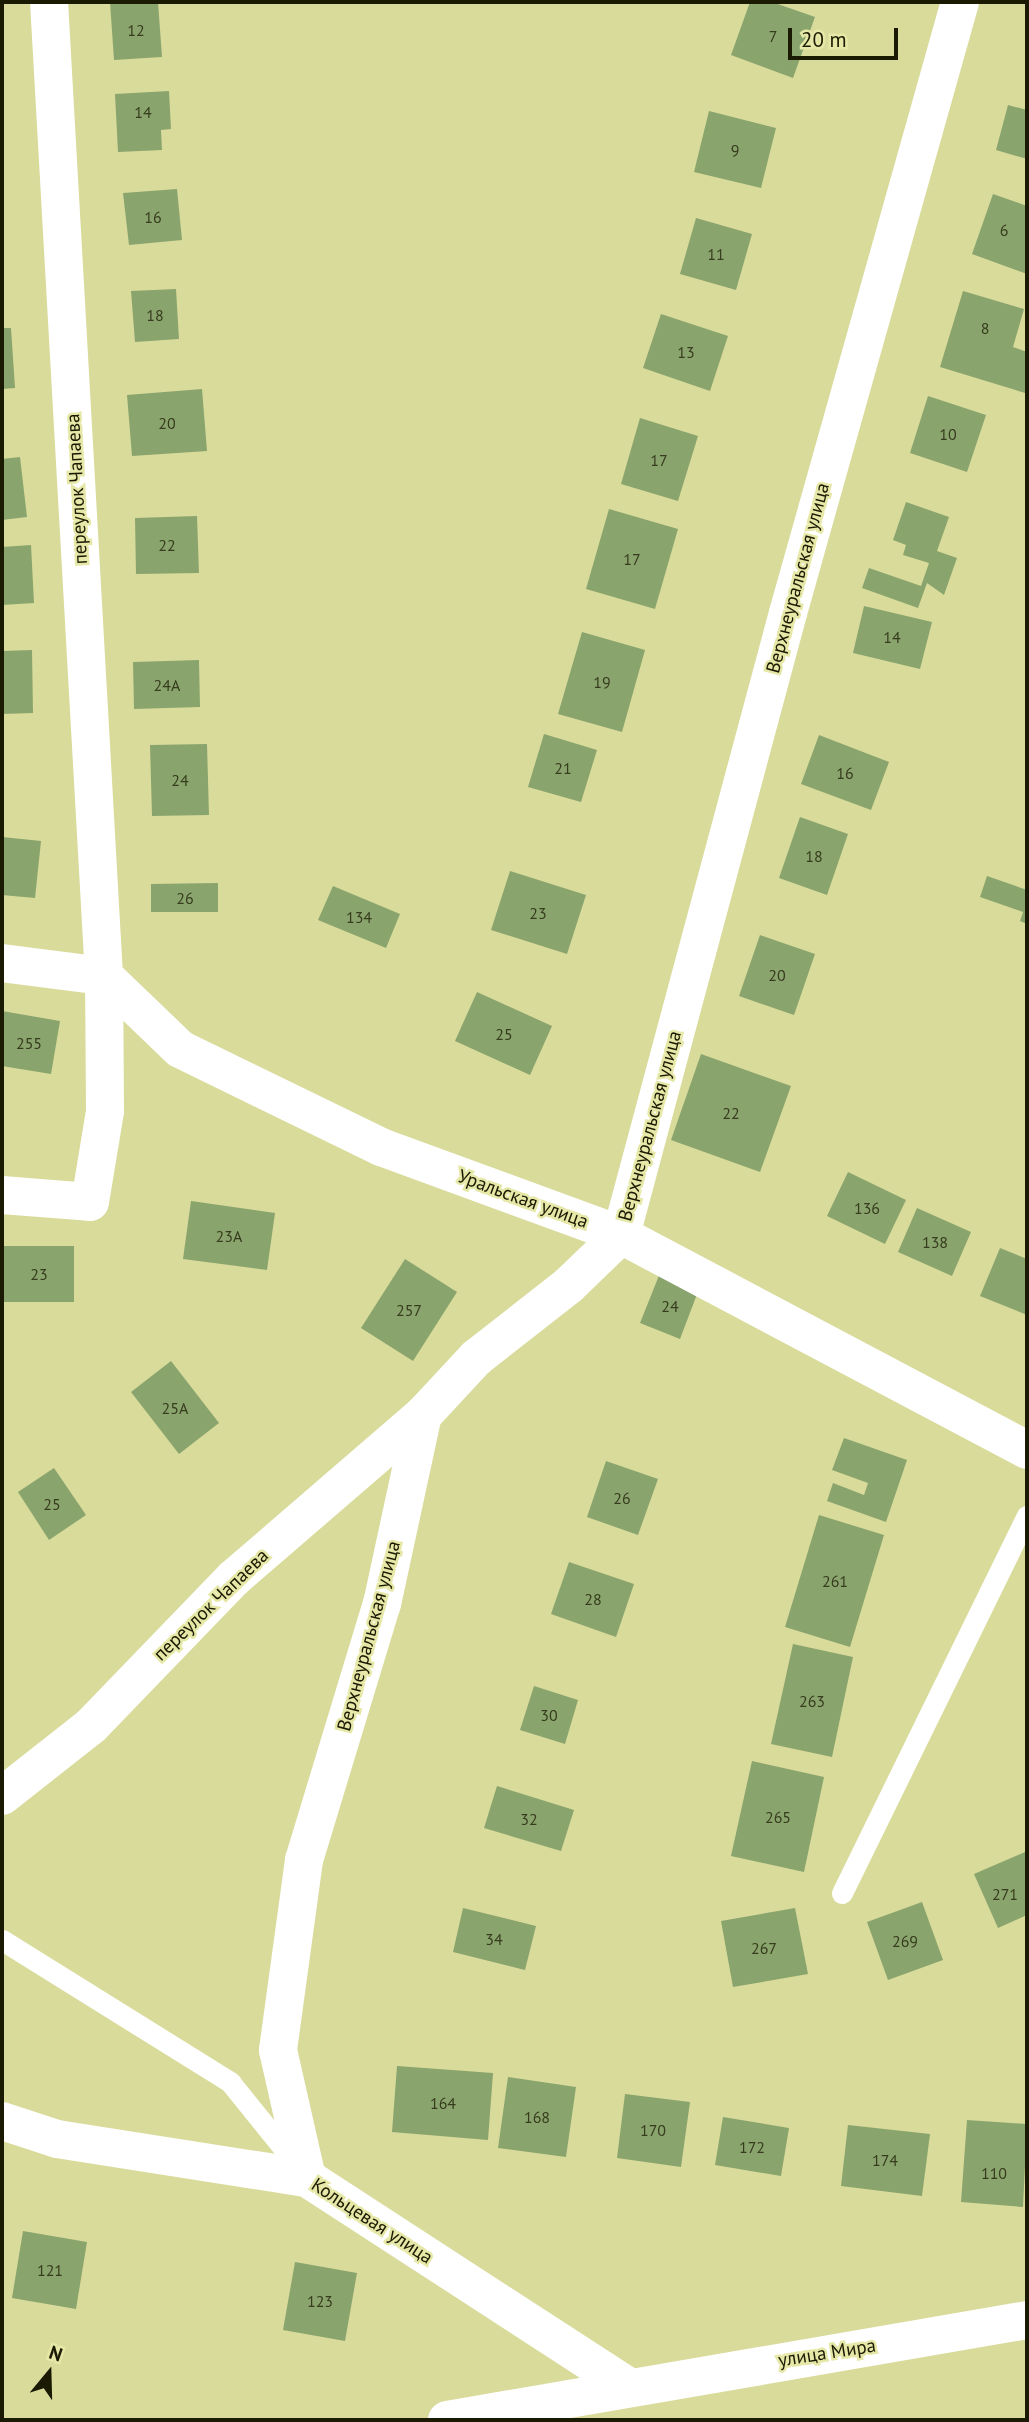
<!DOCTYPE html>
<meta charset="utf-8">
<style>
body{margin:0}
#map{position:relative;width:1029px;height:2422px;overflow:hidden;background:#d9db9b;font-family:"PT Sans",sans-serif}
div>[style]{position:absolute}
.building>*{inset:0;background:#8aa46d}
.service>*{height:21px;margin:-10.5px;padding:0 10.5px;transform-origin:10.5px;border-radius:10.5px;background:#fff}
.minor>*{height:38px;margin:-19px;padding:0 19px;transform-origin:19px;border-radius:19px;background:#fff}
.secondary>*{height:38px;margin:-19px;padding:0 19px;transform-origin:19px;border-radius:19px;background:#fff}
span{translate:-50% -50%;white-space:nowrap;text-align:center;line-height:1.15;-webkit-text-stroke:5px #e6e8a8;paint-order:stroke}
.number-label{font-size:16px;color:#363c1d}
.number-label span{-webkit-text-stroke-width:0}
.street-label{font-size:19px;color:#1a1a02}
.frame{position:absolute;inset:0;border:4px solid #1a1a02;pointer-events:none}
.north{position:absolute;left:14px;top:2338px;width:70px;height:70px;-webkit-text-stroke:5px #e6e8a8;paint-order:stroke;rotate:19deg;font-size:19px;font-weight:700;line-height:28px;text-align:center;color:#1a1a02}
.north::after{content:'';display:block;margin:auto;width:24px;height:32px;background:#1a1a02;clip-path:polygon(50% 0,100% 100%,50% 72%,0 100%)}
.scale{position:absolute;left:788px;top:28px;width:110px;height:32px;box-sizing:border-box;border:4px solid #1a1a02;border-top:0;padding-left:9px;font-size:21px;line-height:24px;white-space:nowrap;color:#1a1a02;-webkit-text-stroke:5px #e6e8a8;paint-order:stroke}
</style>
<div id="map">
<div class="building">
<i style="clip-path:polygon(110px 2px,158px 2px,162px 57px,114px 60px)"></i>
<i style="clip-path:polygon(750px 2px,772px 2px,815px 17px,793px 78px,731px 55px)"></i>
<i style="clip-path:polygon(169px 91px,171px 129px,161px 130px,162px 150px,118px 152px,115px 94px)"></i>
<i style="clip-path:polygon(1008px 105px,1027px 110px,1027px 159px,996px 150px)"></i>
<i style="clip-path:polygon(709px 111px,776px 128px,761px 188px,694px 172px)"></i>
<i style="clip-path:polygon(177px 189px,182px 240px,129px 245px,123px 193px)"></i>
<i style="clip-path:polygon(993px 194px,1027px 206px,1027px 274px,972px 254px)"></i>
<i style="clip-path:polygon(696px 218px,752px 234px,736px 290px,680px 274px)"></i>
<i style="clip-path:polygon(176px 289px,179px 339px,135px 342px,131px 291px)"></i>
<i style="clip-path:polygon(963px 291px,1024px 309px,1013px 347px,1027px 352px,1025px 393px,940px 367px)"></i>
<i style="clip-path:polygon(661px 314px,728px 336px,710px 391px,643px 368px)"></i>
<i style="clip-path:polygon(2px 328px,11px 328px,15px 388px,2px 389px)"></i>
<i style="clip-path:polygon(202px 389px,207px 451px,132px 456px,127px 395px)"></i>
<i style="clip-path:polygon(928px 396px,986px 415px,967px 472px,910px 453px)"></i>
<i style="clip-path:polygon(640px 418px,698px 436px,678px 501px,621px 484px)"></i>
<i style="clip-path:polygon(20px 457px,27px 517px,2px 520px,2px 459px)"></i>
<i style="clip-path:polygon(906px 502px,949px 517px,937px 551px,957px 558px,944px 595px,927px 583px,918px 608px,862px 588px,869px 568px,921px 586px,929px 563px,903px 555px,906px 545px,893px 540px)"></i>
<i style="clip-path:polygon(609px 509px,678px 529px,655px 609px,586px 589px)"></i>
<i style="clip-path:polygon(197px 516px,199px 573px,136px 574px,135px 518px)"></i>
<i style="clip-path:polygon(31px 545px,34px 603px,2px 605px,2px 547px)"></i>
<i style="clip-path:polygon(864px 606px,932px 622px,920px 669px,853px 653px)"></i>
<i style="clip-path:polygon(582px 632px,645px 650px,622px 732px,558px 714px)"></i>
<i style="clip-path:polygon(32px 650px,33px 713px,2px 714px,2px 651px)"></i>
<i style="clip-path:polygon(199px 660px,200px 707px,134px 709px,133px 662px)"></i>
<i style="clip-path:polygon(544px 734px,597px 750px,581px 802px,528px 787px)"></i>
<i style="clip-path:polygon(819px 735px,889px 762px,871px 810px,801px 784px)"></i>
<i style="clip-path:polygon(207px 744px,209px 815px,152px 816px,150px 745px)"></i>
<i style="clip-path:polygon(800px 817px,848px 834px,827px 895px,779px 878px)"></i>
<i style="clip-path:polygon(2px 837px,41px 841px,35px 898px,2px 895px)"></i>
<i style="clip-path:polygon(510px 871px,586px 895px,567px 954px,491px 930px)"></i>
<i style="clip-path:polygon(987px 876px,1027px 890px,1027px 924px,1020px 921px,1023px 912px,980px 897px)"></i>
<i style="clip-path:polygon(218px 883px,218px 912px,151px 912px,151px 884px)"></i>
<i style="clip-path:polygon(333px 886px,400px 914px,386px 948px,318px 920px)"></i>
<i style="clip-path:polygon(760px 935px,815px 954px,794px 1015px,739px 996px)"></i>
<i style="clip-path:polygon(477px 992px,552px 1026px,530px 1075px,455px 1041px)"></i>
<i style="clip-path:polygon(2px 1011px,60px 1021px,51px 1074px,2px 1066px)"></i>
<i style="clip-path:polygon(701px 1054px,791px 1086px,760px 1172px,671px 1140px)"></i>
<i style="clip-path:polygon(848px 1172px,906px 1200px,885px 1244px,827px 1216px)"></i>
<i style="clip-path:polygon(191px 1201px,275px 1213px,267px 1270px,183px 1259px)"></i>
<i style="clip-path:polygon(917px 1208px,971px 1232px,952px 1276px,898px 1252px)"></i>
<i style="clip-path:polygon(4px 1246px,74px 1246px,74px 1302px,3px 1302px)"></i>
<i style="clip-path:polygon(1000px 1248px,1027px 1259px,1027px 1315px,980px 1296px)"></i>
<i style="clip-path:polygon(405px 1259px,457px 1292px,413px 1361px,361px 1328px)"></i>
<i style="clip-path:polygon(660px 1273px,699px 1289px,680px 1339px,640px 1323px)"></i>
<i style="clip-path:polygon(171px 1361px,219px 1423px,179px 1454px,131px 1392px)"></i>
<i style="clip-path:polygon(844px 1438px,907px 1460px,886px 1522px,827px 1501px,833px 1483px,864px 1495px,868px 1483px,832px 1470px)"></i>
<i style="clip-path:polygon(606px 1461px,658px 1479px,638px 1535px,587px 1517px)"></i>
<i style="clip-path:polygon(54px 1468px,86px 1515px,49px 1540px,18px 1492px)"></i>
<i style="clip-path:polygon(819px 1515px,884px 1535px,850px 1647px,785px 1627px)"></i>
<i style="clip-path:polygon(569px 1562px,634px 1584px,616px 1637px,551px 1614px)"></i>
<i style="clip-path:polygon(793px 1644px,853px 1657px,832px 1757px,771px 1744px)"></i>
<i style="clip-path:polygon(534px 1686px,578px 1700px,565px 1744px,520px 1730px)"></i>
<i style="clip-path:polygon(752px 1761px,824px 1777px,804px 1872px,731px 1856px)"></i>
<i style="clip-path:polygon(497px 1786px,574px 1810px,561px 1851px,484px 1828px)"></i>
<i style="clip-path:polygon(1025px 1852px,1027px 1915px,998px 1928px,974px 1874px)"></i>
<i style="clip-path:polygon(922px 1902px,943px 1960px,888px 1980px,867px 1922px)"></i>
<i style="clip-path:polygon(463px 1908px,536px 1926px,525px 1970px,453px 1952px)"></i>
<i style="clip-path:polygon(795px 1908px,808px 1974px,733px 1987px,721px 1921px)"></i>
<i style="clip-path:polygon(397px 2066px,493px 2073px,488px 2140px,392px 2132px)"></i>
<i style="clip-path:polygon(508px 2077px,576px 2087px,566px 2157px,498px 2148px)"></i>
<i style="clip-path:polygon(625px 2094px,690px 2102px,681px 2167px,617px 2158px)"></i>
<i style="clip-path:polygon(723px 2117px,789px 2128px,781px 2176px,715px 2165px)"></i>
<i style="clip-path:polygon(967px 2120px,1027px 2124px,1023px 2207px,961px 2202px)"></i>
<i style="clip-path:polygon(848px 2125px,930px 2134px,922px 2196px,841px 2186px)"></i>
<i style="clip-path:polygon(23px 2231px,87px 2242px,76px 2309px,12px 2298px)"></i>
<i style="clip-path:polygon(295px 2262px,357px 2273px,345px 2341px,283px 2330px)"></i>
</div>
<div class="service">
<i style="left:842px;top:1893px;width:420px;rotate:-63.9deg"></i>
<i style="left:2px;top:1940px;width:269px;rotate:31.9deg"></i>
<i style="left:230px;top:2082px;width:107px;rotate:51.1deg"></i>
</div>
<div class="minor">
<i style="left:2px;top:963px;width:103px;rotate:7.3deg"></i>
<i style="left:104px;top:976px;width:105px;rotate:43.8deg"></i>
<i style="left:180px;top:1049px;width:224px;rotate:26deg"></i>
<i style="left:381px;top:1147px;width:256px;rotate:20.1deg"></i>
<i style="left:621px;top:1235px;width:459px;rotate:27.9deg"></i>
<i style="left:2px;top:1195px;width:88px;rotate:4.5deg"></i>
<i style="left:90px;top:1202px;width:92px;rotate:-80.6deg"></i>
<i style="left:105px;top:1111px;width:135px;rotate:-90.4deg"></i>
<i style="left:104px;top:976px;width:976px;rotate:-93.23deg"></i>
<i style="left:2px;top:1796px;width:113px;rotate:-38.2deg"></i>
<i style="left:91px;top:1726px;width:206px;rotate:-46deg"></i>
<i style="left:234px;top:1578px;width:250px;rotate:-40.8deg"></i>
<i style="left:2px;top:2121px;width:58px;rotate:18.1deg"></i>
<i style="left:57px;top:2139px;width:253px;rotate:8.9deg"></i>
<i style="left:307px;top:2178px;width:382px;rotate:33deg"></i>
<i style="left:307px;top:2178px;width:131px;rotate:-102.8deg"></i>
<i style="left:278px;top:2050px;width:192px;rotate:-82.2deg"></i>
<i style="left:304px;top:1860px;width:268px;rotate:-73.1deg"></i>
<i style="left:382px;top:1604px;width:193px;rotate:-77.8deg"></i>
<i style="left:423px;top:1415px;width:78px;rotate:-47.1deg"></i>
<i style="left:476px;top:1358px;width:118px;rotate:-38.1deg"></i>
<i style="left:569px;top:1285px;width:72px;rotate:-43.9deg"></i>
<i style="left:621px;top:1235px;width:644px;rotate:-74.97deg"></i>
<i style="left:788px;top:613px;width:635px;rotate:-74.28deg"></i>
</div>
<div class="secondary">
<i style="left:447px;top:2420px;width:589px;rotate:-9.78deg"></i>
</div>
<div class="number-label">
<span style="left:136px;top:30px">12</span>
<span style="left:773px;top:36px">7</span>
<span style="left:143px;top:112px">14</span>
<span style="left:735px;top:150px">9</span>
<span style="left:153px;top:217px">16</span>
<span style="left:1004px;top:230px">6</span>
<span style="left:716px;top:254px">11</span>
<span style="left:155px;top:315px">18</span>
<span style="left:985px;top:328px">8</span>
<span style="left:686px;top:352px">13</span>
<span style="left:167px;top:423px">20</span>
<span style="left:948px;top:434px">10</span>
<span style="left:659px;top:460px">17</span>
<span style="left:167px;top:545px">22</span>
<span style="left:632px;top:559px">17</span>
<span style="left:892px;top:637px">14</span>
<span style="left:602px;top:682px">19</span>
<span style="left:167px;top:685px">24А</span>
<span style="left:563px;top:768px">21</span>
<span style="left:845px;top:773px">16</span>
<span style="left:180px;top:780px">24</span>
<span style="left:814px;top:856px">18</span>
<span style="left:185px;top:898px">26</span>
<span style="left:538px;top:913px">23</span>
<span style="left:359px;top:917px">134</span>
<span style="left:777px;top:975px">20</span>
<span style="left:504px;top:1034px">25</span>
<span style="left:29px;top:1043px">255</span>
<span style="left:731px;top:1113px">22</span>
<span style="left:867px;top:1208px">136</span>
<span style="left:229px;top:1236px">23А</span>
<span style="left:935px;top:1242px">138</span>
<span style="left:39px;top:1274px">23</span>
<span style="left:670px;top:1306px">24</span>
<span style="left:409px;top:1310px">257</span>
<span style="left:175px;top:1408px">25А</span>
<span style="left:622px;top:1498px">26</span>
<span style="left:52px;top:1504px">25</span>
<span style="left:835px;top:1581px">261</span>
<span style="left:593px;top:1599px">28</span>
<span style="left:812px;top:1701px">263</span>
<span style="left:549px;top:1715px">30</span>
<span style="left:778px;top:1817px">265</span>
<span style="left:529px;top:1819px">32</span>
<span style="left:1005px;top:1894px">271</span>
<span style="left:494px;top:1939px">34</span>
<span style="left:905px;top:1941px">269</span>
<span style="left:764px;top:1948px">267</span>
<span style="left:443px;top:2103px">164</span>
<span style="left:537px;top:2117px">168</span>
<span style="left:653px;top:2130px">170</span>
<span style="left:752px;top:2147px">172</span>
<span style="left:885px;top:2160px">174</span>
<span style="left:994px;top:2173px">110</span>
<span style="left:50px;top:2270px">121</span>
<span style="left:320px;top:2301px">123</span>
</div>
<div class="street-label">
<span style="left:77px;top:489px;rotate:-93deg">переулок Чапаева</span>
<span style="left:798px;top:578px;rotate:-75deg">Верхнеуральская улица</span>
<span style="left:650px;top:1126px;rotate:-75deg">Верхнеуральская улица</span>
<span style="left:523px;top:1199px;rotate:20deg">Уральская улица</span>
<span style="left:211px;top:1605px;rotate:-44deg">переулок Чапаева</span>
<span style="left:369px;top:1636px;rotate:-75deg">Верхнеуральская улица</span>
<span style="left:372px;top:2221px;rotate:33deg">Кольцевая улица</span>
<span style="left:827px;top:2353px;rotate:-9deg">улица Мира</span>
</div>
<div class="frame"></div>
<div class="north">N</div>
<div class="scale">20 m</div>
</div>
